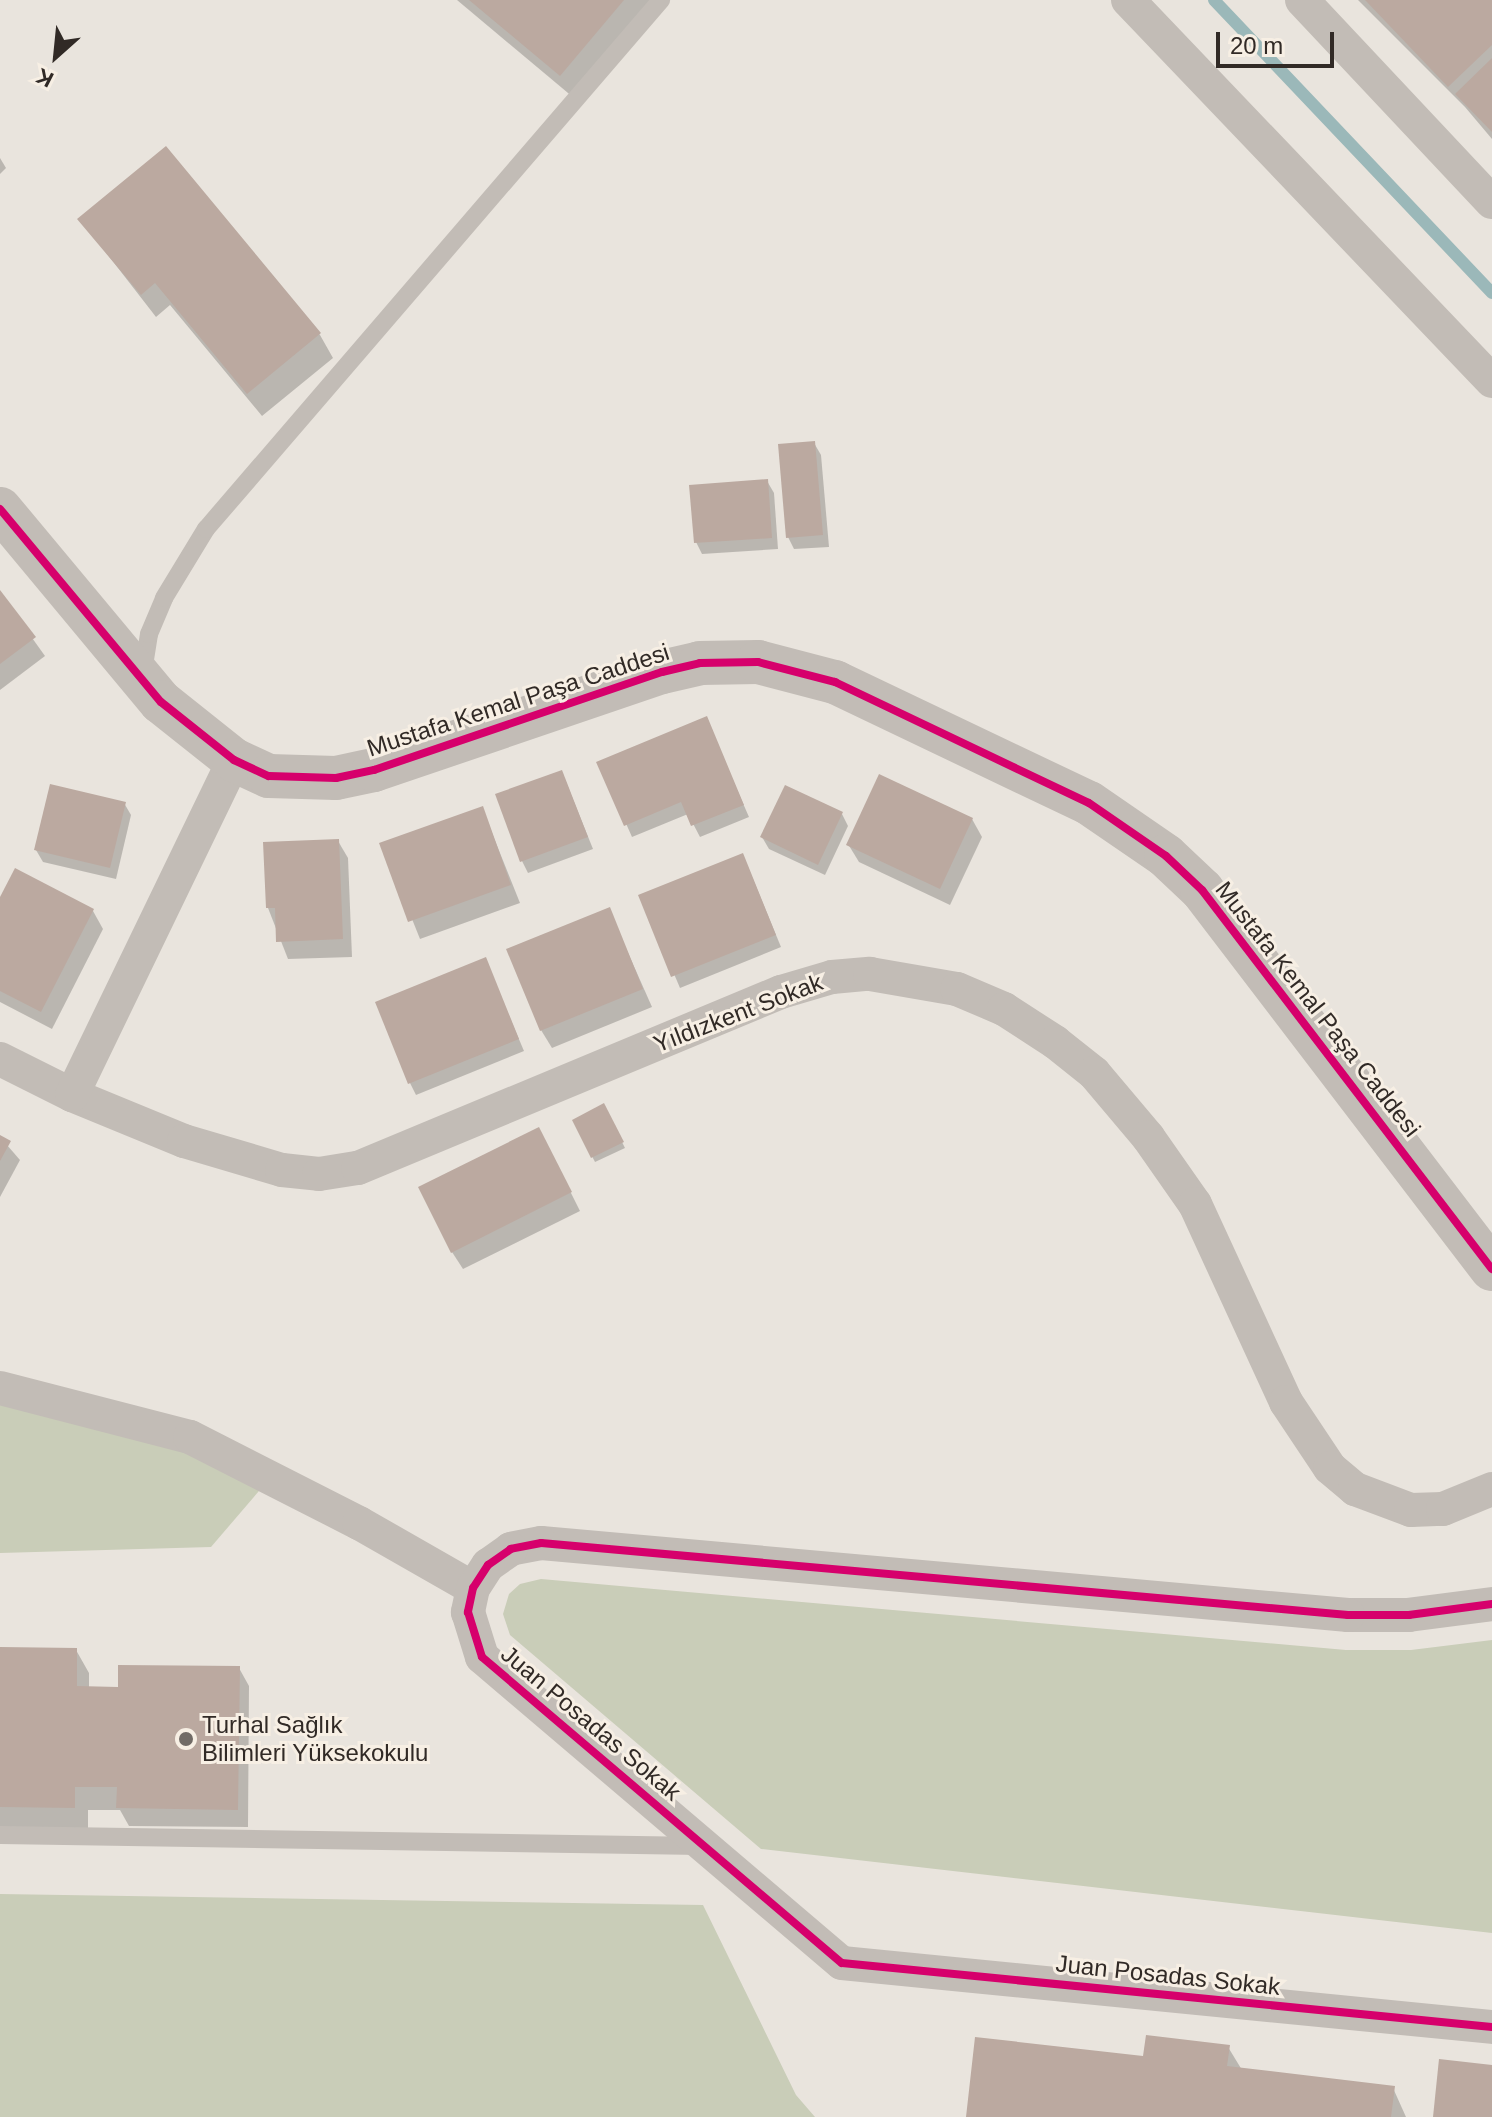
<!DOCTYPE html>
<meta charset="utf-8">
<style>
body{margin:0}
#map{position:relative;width:1492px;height:2117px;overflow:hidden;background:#e9e4dd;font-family:Arial,sans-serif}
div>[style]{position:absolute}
.green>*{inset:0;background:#c9cdb8}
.shadow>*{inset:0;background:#0003}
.stream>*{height:12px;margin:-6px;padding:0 6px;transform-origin:6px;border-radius:6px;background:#9bb8b9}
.building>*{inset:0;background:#bba9a0}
.service>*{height:18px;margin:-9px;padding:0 9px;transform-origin:9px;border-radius:9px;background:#c2bcb6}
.minor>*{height:34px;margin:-17px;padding:0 17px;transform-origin:17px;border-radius:17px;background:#c2bcb6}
.tertiary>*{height:44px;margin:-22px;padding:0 22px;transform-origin:22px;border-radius:22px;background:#c2bcb6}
.cycleway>*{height:8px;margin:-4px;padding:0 4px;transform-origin:4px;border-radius:4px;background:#d6006c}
.dots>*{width:22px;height:22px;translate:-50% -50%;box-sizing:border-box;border:4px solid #f7efe4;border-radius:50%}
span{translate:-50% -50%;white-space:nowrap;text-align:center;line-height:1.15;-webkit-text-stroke:6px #f7efe4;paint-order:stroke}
.street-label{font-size:24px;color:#312a26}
.poi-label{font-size:24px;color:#312a26}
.left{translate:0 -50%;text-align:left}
.north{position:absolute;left:16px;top:16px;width:80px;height:80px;-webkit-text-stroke:6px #f7efe4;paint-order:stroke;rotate:207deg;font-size:22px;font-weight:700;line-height:32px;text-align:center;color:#312a26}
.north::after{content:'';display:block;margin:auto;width:28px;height:36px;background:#312a26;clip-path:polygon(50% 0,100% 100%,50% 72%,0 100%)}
.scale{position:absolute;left:1216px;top:32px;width:118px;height:36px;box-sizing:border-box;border:4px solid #312a26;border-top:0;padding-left:10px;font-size:24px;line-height:28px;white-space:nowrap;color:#312a26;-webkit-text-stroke:6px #f7efe4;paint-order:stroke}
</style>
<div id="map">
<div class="green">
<i style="clip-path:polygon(0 1388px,271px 1477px,211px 1547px,0 1553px)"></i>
<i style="clip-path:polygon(541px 1579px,1346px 1650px,1411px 1650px,1492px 1640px,1492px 1933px,761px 1849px,510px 1635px,503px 1614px,509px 1594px,520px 1584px)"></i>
<i style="clip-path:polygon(0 1894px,703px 1905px,796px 2095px,815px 2117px,0 2117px)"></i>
</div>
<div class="shadow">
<i style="clip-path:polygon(457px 0,657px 0,574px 98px)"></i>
<i style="clip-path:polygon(1358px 0,1492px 0,1492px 139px,1465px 107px)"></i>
<i style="clip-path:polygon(166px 149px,320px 335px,333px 358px,262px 416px,170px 305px,156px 317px,80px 219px)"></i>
<i style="clip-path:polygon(0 158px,6px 168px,0 174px)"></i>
<i style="clip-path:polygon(814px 443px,821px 455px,829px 547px,794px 549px,788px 537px)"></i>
<i style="clip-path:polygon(767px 481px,774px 493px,778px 549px,702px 554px,696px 542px)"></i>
<i style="clip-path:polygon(0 593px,45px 656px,0 690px)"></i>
<i style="clip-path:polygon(706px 719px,749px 817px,700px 837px,688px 814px,632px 837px,599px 763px)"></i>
<i style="clip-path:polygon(562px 772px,593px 849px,528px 873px,522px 861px)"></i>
<i style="clip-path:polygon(124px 803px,131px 815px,116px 879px,43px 862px,36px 850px)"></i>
<i style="clip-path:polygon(482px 808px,520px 903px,420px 939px,382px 844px)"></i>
<i style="clip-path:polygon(842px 814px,848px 826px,825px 875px,769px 849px,762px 837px)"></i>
<i style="clip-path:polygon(972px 819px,982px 837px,950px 905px,859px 862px,848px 844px)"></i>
<i style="clip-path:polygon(338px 841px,348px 858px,352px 957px,288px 959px,268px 908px)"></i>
<i style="clip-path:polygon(748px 867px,781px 947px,680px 988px,641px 896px)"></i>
<i style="clip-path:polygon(0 901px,93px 911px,103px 929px,52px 1029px,0 1002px)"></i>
<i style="clip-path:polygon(609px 910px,652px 1007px,552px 1048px,541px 1030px)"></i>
<i style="clip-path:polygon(485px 959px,524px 1051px,416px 1095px,410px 1083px)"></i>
<i style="clip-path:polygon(604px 1106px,625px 1148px,595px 1162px,574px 1121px)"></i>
<i style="clip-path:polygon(0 1137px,20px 1160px,0 1197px)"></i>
<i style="clip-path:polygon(548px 1147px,580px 1211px,463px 1269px,452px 1252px)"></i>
<i style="clip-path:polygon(0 1649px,76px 1650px,89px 1673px,89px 1689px,120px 1689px,239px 1668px,249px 1686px,248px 1827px,129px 1826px,120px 1810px,88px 1810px,88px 1831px,0 1827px)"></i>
<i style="clip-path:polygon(1228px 2047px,1242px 2070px,1393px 2088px,1406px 2117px,968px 2117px,1145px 2059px)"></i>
</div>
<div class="stream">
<i style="left:1214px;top:0;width:404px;rotate:46.5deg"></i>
</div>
<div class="building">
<i style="clip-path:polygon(469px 0,624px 0,560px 76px)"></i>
<i style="clip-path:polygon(1365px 0,1492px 0,1492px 45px,1448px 87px)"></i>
<i style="clip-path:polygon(1492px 58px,1492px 132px,1455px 94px)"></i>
<i style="clip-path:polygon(166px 146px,321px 333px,247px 394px,155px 283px,141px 295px,77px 219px)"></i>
<i style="clip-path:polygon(815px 441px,823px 535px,786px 538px,778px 444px)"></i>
<i style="clip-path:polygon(768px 479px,772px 538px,694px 543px,689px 485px)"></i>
<i style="clip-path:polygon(0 590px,36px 637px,0 664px)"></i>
<i style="clip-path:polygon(707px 716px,744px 805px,691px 826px,681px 802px,624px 826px,596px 762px)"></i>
<i style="clip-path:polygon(562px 770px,588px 837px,520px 862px,495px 794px)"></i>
<i style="clip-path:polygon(879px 774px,973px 818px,940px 889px,846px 845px)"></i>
<i style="clip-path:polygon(50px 784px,126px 802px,110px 868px,34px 850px)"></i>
<i style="clip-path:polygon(785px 785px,843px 812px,818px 865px,760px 837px)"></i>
<i style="clip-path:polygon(483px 806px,511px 885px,408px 922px,379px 843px)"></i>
<i style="clip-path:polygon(339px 839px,343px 939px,276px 942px,275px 908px,266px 908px,263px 842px)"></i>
<i style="clip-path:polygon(743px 853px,776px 935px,671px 977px,638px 895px)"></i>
<i style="clip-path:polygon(15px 868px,94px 909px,41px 1012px,0 991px,0 897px)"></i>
<i style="clip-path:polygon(610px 907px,643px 989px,540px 1031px,506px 949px)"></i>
<i style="clip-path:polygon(486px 957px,519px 1039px,408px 1084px,375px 1002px)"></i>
<i style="clip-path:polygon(604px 1103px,624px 1142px,591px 1158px,572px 1120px)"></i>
<i style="clip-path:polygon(539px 1127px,572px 1192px,451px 1253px,418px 1187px)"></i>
<i style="clip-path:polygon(0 1135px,11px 1141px,0 1161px)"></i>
<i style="clip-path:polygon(0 1647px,77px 1648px,77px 1686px,118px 1687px,118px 1665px,240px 1666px,238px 1810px,116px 1808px,117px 1787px,75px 1787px,75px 1808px,0 1807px)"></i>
<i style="clip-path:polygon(1146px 2035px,1230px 2045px,1227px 2066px,1395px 2086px,1391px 2117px,966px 2117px,975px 2037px,1143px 2056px)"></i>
<i style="clip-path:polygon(1439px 2059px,1492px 2065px,1492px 2117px,1433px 2117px)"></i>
</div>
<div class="service">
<i style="left:143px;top:672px;width:38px;rotate:-81deg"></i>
<i style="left:149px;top:634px;width:39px;rotate:-67deg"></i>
<i style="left:164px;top:598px;width:81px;rotate:-58.7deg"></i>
<i style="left:206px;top:529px;width:698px;rotate:-49.3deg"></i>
<i style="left:0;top:1835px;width:701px;rotate:0.9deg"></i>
</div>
<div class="minor">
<i style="left:1128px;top:0;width:527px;rotate:46.31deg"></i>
<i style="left:1302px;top:0;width:277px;rotate:46.8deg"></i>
<i style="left:0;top:1059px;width:80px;rotate:26.6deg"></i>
<i style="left:72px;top:1095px;width:121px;rotate:22.3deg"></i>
<i style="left:184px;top:1141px;width:102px;rotate:16.5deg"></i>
<i style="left:282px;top:1170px;width:37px;rotate:6deg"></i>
<i style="left:319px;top:1174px;width:39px;rotate:-9deg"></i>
<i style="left:358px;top:1168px;width:458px;rotate:-22.6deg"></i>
<i style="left:781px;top:992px;width:53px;rotate:-16.4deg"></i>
<i style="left:832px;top:977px;width:38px;rotate:-5deg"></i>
<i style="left:870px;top:974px;width:88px;rotate:9.8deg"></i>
<i style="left:957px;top:989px;width:51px;rotate:23.1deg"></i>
<i style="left:1004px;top:1009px;width:61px;rotate:32.9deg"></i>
<i style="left:1055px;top:1042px;width:50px;rotate:38.5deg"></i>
<i style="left:1094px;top:1073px;width:84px;rotate:49.8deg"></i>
<i style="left:1148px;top:1137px;width:82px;rotate:55deg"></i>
<i style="left:1195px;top:1204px;width:218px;rotate:65.3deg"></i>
<i style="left:1286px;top:1402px;width:79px;rotate:56.3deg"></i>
<i style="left:1330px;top:1468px;width:33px;rotate:40deg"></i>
<i style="left:1355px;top:1489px;width:60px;rotate:20.6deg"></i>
<i style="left:1411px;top:1510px;width:32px;rotate:-2deg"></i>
<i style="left:1443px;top:1509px;width:53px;rotate:-22.2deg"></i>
<i style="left:72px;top:1095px;width:372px;rotate:-64.2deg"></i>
<i style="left:0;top:1388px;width:196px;rotate:14.5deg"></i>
<i style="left:190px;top:1437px;width:190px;rotate:27deg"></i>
<i style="left:359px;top:1523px;width:131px;rotate:29.7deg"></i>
<i style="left:1492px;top:1604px;width:84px;rotate:172.5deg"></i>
<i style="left:1409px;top:1615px;width:61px;rotate:180deg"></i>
<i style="left:1348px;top:1615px;width:810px;rotate:-174.9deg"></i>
<i style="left:541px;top:1543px;width:31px;rotate:169deg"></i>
<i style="left:511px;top:1549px;width:28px;rotate:145deg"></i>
<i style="left:488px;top:1565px;width:27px;rotate:123deg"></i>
<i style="left:473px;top:1588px;width:25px;rotate:102deg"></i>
<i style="left:468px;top:1612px;width:47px;rotate:72.7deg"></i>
<i style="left:482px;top:1657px;width:472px;rotate:40.4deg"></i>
<i style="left:842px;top:1963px;width:653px;rotate:5.62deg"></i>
</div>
<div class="tertiary">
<i style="left:0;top:509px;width:251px;rotate:50.2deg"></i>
<i style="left:161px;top:702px;width:93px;rotate:38.5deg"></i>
<i style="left:234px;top:760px;width:38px;rotate:25deg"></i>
<i style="left:269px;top:776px;width:67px;rotate:1.7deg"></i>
<i style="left:336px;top:778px;width:39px;rotate:-12deg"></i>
<i style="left:374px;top:770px;width:304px;rotate:-18.8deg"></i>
<i style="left:662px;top:672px;width:39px;rotate:-13deg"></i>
<i style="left:700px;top:663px;width:58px;rotate:-1deg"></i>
<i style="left:758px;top:662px;width:80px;rotate:14.6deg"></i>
<i style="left:835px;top:682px;width:281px;rotate:25.5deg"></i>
<i style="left:1089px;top:803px;width:93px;rotate:34.5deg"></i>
<i style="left:1166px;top:856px;width:50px;rotate:43.4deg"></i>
<i style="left:1202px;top:890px;width:477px;rotate:52.6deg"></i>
</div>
<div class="cycleway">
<i style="left:0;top:509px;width:251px;rotate:50.2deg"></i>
<i style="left:161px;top:702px;width:93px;rotate:38.5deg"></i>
<i style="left:234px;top:760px;width:38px;rotate:25deg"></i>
<i style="left:269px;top:776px;width:67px;rotate:1.7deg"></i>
<i style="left:336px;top:778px;width:39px;rotate:-12deg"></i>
<i style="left:374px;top:770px;width:304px;rotate:-18.8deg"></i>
<i style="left:662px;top:672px;width:39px;rotate:-13deg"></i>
<i style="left:700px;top:663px;width:58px;rotate:-1deg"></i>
<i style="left:758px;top:662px;width:80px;rotate:14.6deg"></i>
<i style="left:835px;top:682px;width:281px;rotate:25.5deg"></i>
<i style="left:1089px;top:803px;width:93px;rotate:34.5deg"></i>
<i style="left:1166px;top:856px;width:50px;rotate:43.4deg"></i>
<i style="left:1202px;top:890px;width:477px;rotate:52.6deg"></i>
<i style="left:1492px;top:1604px;width:84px;rotate:172.5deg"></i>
<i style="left:1409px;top:1615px;width:61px;rotate:180deg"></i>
<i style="left:1348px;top:1615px;width:810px;rotate:-174.9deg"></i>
<i style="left:541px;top:1543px;width:31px;rotate:169deg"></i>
<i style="left:511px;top:1549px;width:28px;rotate:145deg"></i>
<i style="left:488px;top:1565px;width:27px;rotate:123deg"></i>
<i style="left:473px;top:1588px;width:25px;rotate:102deg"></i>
<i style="left:468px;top:1612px;width:47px;rotate:72.7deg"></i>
<i style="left:482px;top:1657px;width:472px;rotate:40.4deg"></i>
<i style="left:842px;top:1963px;width:653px;rotate:5.62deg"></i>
</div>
<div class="dots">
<i style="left:186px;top:1739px;background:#716b66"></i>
</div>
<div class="street-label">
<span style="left:518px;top:700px;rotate:-18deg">Mustafa Kemal Paşa Caddesi</span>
<span style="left:1318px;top:1009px;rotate:52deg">Mustafa Kemal Paşa Caddesi</span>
<span style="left:738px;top:1013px;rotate:-21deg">Yıldızkent Sokak</span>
<span style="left:591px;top:1723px;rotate:40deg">Juan Posadas Sokak</span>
<span style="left:1168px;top:1975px;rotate:6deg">Juan Posadas Sokak</span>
</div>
<div class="poi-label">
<span class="left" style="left:202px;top:1739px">Turhal Sağlık<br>Bilimleri Yüksekokulu</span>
</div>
<div class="north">K</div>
<div class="scale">20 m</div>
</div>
